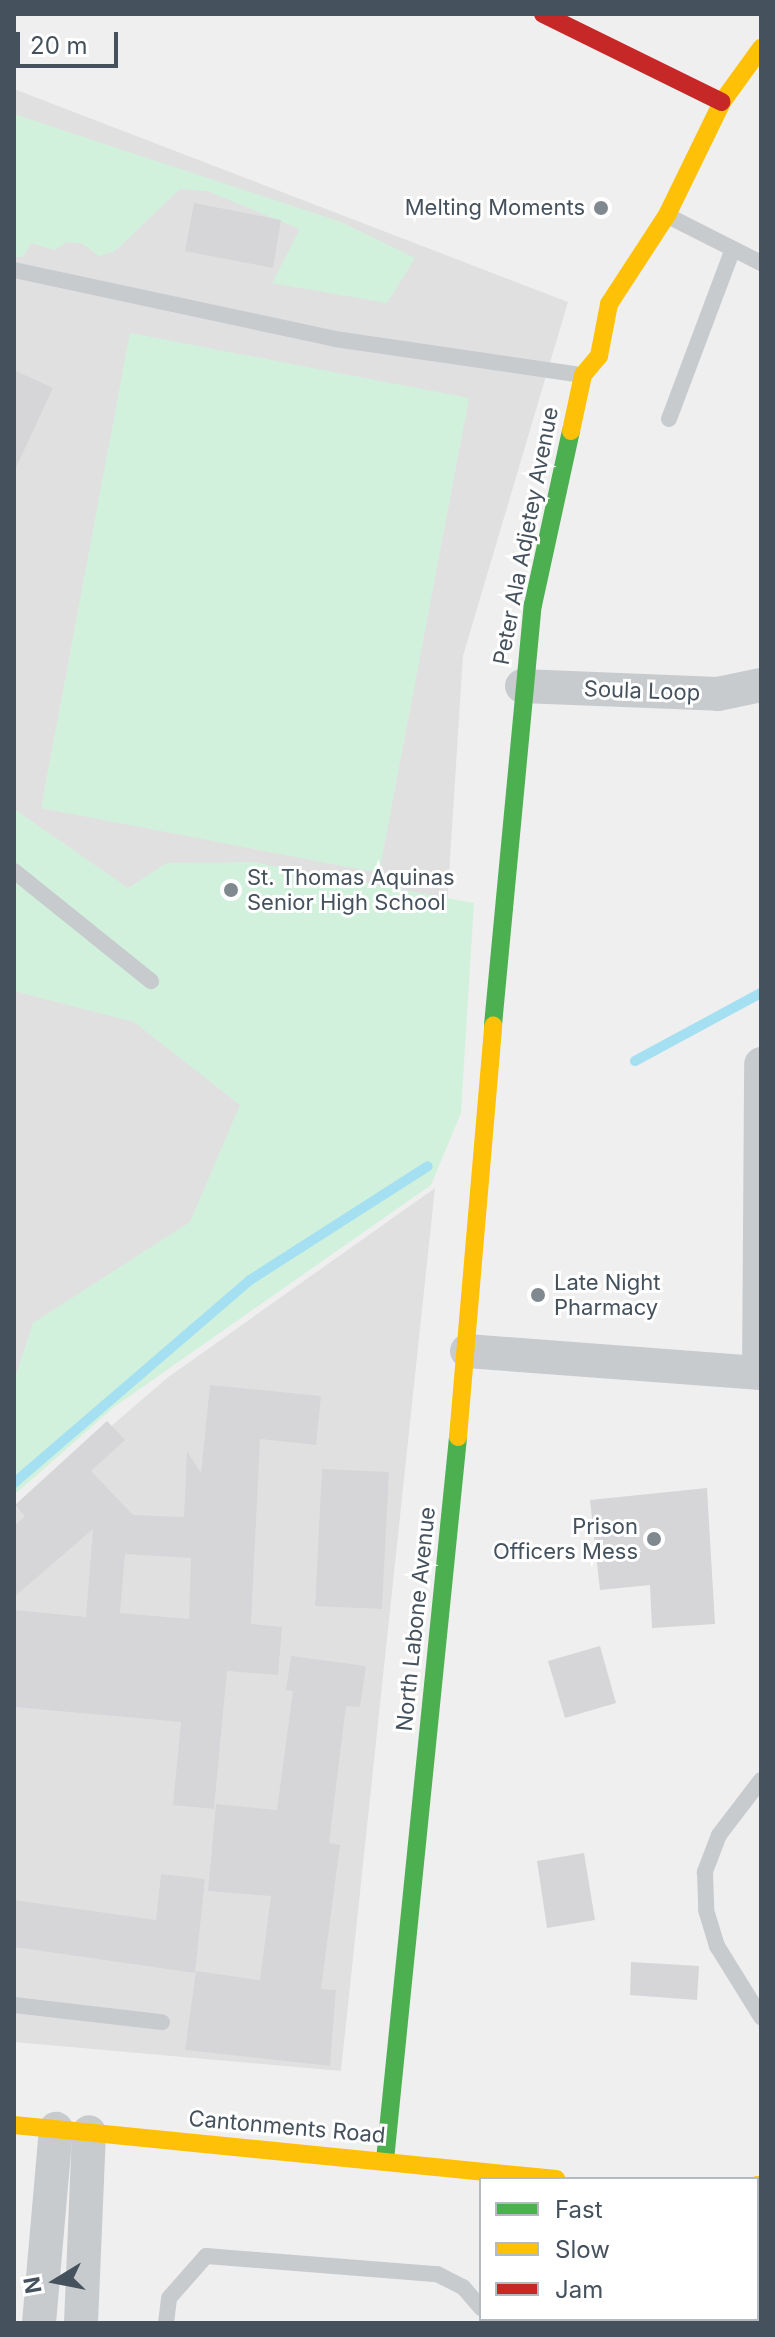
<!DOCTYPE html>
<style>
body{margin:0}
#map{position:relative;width:775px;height:2337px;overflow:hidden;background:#f0efef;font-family:Inter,sans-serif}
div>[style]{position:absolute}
.education>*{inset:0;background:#e1e0e1}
.green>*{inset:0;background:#d2f1dd}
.stream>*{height:10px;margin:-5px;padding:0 5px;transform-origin:5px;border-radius:5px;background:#a4e0f1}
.building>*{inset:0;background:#d6d6d8}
.lane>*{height:16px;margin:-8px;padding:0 8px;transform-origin:8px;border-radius:8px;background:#c8cbce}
.street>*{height:34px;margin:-17px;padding:0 17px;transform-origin:17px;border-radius:17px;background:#c8cbce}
.fast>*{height:18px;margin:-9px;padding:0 9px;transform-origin:9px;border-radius:9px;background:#4caf50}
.slow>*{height:18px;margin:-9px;padding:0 9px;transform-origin:9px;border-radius:9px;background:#ffc107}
.jam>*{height:18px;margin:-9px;padding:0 9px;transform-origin:9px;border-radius:9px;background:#c62828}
.dots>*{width:22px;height:22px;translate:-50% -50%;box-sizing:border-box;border:4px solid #fff;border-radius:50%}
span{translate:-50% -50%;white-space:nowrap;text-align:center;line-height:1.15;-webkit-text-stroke:6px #fff;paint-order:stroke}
.poi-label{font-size:22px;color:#45525d}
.right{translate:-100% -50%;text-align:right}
.left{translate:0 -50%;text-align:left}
.street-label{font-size:22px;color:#45525d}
.frame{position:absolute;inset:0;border:16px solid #45525d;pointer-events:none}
.legend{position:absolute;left:479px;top:2177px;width:280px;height:144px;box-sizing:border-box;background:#fff;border:2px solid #b5babe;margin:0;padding:10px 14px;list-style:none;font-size:24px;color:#45525d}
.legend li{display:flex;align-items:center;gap:16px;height:40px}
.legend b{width:40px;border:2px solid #b5babe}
.north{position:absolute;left:16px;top:2241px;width:80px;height:80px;-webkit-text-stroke:6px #fff;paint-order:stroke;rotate:260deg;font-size:22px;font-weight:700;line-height:32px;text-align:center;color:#45525d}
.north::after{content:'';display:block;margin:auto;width:28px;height:36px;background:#45525d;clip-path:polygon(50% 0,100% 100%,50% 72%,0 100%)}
.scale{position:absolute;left:16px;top:32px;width:102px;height:36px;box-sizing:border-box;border:4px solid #45525d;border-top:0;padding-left:10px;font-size:24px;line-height:28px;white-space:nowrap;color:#45525d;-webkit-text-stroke:6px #fff;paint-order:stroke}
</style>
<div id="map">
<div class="education">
<i style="clip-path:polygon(14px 89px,568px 302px,463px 656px,433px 1125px,14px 1428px)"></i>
<i style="clip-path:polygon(435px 1188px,341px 2071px,14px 2042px,14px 1510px,167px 1378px)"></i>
</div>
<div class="green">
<i style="clip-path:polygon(14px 114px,341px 222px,415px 258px,387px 303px,272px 283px,300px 229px,207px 191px,180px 189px,115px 251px,99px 256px,83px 244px,67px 242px,55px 250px,31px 243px,23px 257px,14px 257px)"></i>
<i style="clip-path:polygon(130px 333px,469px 398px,379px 873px,41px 808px)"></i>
<i style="clip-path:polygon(14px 809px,128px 888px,167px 863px,252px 862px,474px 903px,461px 1113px,431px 1185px,114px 1407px,14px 1495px,14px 1381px,33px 1323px,190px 1222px,240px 1105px,134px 1022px,14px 991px)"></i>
</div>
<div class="stream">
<i style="left:635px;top:1061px;width:143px;rotate:-28.4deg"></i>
<i style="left:14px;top:1483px;width:311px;rotate:-40.7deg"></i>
<i style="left:250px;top:1280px;width:211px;rotate:-32.6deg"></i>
</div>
<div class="building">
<i style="clip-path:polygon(194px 203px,281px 220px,273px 268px,185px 251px)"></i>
<i style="clip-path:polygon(14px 370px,53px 388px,14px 472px)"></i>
<i style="clip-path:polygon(evenodd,210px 1385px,321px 1396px,316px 1445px,260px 1439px,251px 1624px,282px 1627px,278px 1675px,227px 1671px,214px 1809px,173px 1805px,181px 1722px,14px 1707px,14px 1610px,86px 1617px,93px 1529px,14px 1597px,14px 1526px,25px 1516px,15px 1505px,107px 1421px,125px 1440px,91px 1471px,133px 1515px,184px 1517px,187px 1451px,201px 1473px,210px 1385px,125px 1554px,191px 1558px,189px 1619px,120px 1613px,125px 1554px)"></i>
<i style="clip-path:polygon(322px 1469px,389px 1472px,382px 1609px,315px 1606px)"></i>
<i style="clip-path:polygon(707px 1488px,715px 1624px,652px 1628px,650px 1585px,600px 1590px,590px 1500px)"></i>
<i style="clip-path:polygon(600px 1646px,616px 1703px,565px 1718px,548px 1661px)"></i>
<i style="clip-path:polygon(291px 1656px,366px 1666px,360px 1707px,346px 1706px,329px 1843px,340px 1845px,321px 1989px,336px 1990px,330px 2066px,185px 2050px,196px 1971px,260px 1980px,271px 1896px,208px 1891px,216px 1804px,277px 1810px,293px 1691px,286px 1690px)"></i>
<i style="clip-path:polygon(584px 1853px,595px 1920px,547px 1928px,537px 1861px)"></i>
<i style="clip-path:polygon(161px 1874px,205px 1879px,195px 1973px,14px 1947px,14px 1900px,156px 1920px)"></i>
<i style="clip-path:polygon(631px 1962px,699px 1966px,697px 2000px,630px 1995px)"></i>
</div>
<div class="lane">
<i style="left:670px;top:217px;width:102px;rotate:26.8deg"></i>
<i style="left:14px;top:270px;width:328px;rotate:12.1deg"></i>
<i style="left:335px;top:339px;width:250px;rotate:8.3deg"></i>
<i style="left:669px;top:419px;width:182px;rotate:-69.4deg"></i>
<i style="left:14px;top:871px;width:176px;rotate:38.8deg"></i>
<i style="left:761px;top:1780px;width:69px;rotate:127.4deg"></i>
<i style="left:719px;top:1835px;width:40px;rotate:111deg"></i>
<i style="left:705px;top:1872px;width:38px;rotate:88deg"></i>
<i style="left:706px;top:1910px;width:38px;rotate:73deg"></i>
<i style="left:717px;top:1946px;width:84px;rotate:58.2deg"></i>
<i style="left:14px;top:2005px;width:149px;rotate:6.6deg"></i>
<i style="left:488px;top:2319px;width:4px;rotate:90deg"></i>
<i style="left:166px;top:2323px;width:25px;rotate:-83deg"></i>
<i style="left:169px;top:2298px;width:56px;rotate:-48.6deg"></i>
<i style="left:206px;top:2256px;width:232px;rotate:4.5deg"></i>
<i style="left:437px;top:2274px;width:29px;rotate:27deg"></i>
<i style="left:463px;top:2287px;width:28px;rotate:49deg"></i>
</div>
<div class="street">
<i style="left:522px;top:686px;width:196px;rotate:2.3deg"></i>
<i style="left:718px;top:694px;width:44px;rotate:-11.8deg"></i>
<i style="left:467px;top:1351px;width:295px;rotate:4.3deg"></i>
<i style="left:759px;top:1373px;width:309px;rotate:-89.6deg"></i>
<i style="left:39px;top:2323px;width:195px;rotate:-85deg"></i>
<i style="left:81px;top:2323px;width:191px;rotate:-87.6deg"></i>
</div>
<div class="fast">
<i style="left:493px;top:1025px;width:422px;rotate:-84.6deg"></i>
<i style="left:533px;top:605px;width:178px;rotate:-77.7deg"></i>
<i style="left:385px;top:2160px;width:727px;rotate:-84.23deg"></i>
</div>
<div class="slow">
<i style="left:571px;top:431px;width:57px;rotate:-77.9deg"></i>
<i style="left:583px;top:375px;width:25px;rotate:-50deg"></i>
<i style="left:599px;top:356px;width:53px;rotate:-79.1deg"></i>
<i style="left:609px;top:304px;width:106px;rotate:-56.9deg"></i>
<i style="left:667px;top:215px;width:126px;rotate:-64deg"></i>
<i style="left:722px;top:102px;width:67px;rotate:-54.2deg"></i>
<i style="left:458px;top:1437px;width:413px;rotate:-85.1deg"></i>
<i style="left:14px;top:2125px;width:545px;rotate:5.69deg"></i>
<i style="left:757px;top:2185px;width:4px"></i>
</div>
<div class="jam">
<i style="left:543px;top:14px;width:199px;rotate:26.2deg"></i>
</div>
<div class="dots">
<i style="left:601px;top:208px;background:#818990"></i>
<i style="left:231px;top:890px;background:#818990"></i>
<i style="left:538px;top:1295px;background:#818990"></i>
<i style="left:654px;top:1539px;background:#818990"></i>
</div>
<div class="poi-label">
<span class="right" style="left:585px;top:208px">Melting Moments</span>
<span class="left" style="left:247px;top:890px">St. Thomas Aquinas<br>Senior High School</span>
<span class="left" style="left:554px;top:1295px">Late Night<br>Pharmacy</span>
<span class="right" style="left:638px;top:1539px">Prison<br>Officers Mess</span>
</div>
<div class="street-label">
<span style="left:526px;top:536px;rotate:-79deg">Peter Ala Adjetey Avenue</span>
<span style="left:642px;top:691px;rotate:2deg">Soula Loop</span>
<span style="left:416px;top:1619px;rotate:-84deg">North Labone Avenue</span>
<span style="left:287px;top:2127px;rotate:5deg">Cantonments Road</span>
</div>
<div class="frame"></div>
<ul class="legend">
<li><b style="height:10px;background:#4caf50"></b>Fast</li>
<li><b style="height:10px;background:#ffc107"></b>Slow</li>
<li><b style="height:10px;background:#c62828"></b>Jam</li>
</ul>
<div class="north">N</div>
<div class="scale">20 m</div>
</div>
